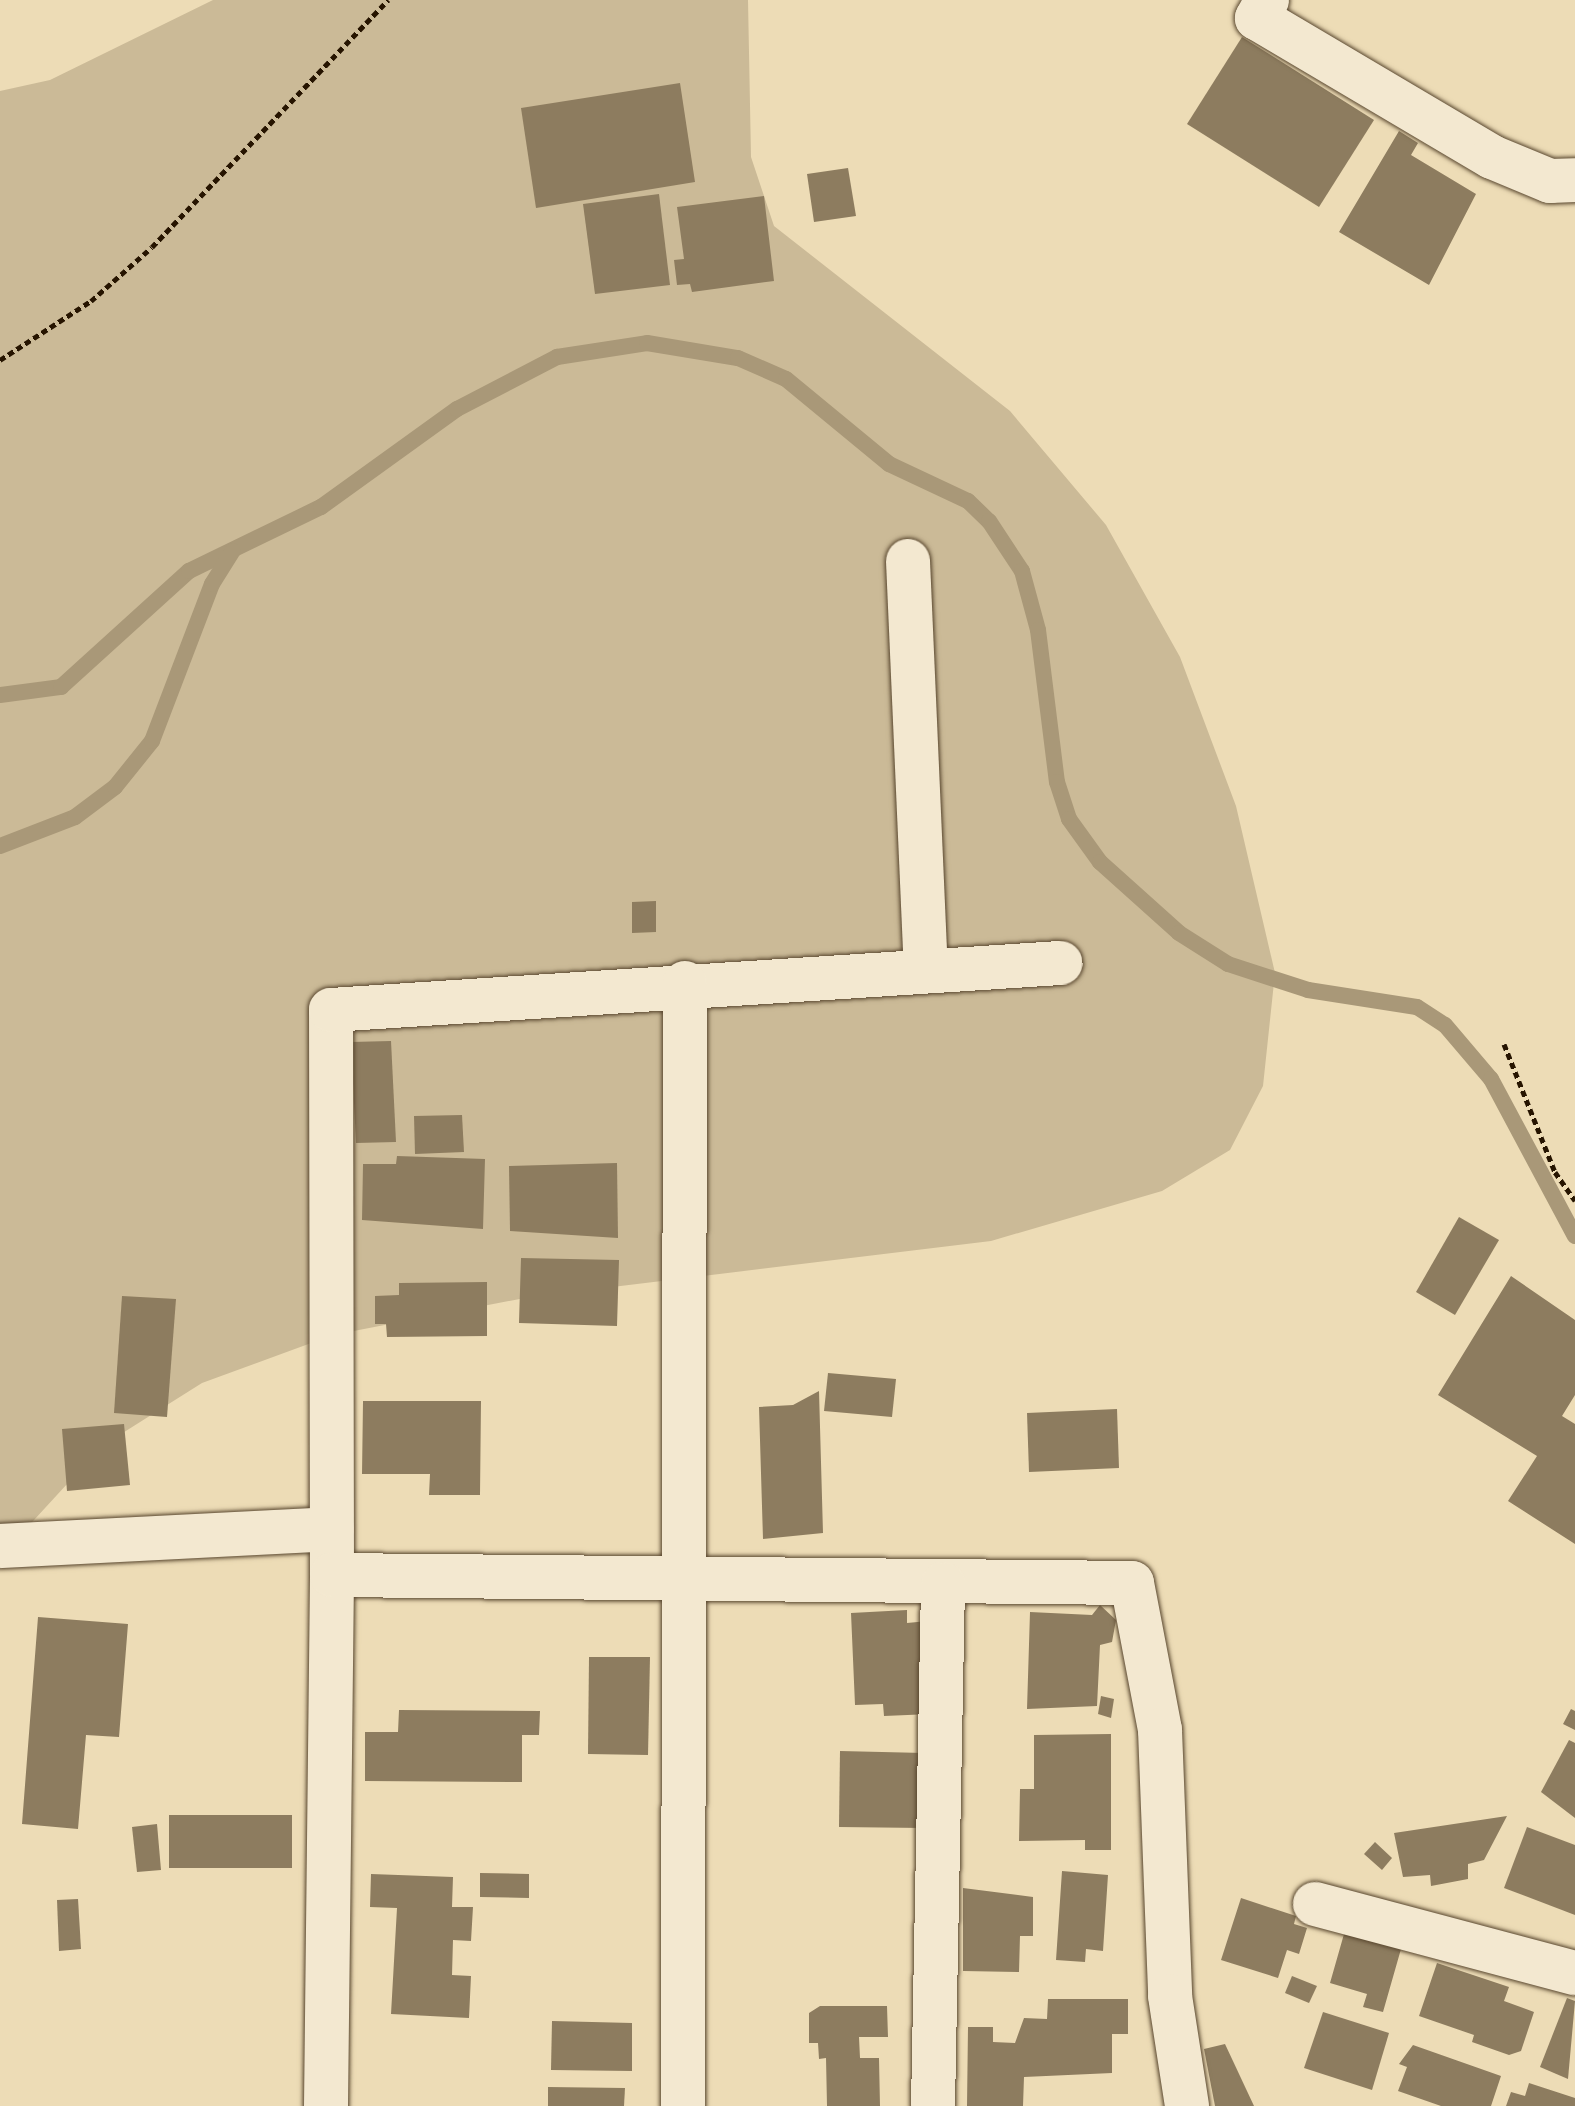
<!DOCTYPE html>
<style>
body{margin:0}
#map{position:relative;width:1575px;height:2106px;overflow:hidden;background:#eddcb6;font-family:"Sorts Mill Goudy",serif}
div>[style]{position:absolute}
.green>*{inset:0;background:#cbba97}
.stream>*{height:16px;margin:-8px;padding:0 8px;transform-origin:8px;border-radius:8px;background:#a99878}
.building>*{inset:0;background:#8d7c5f}
.path>*{height:5px;margin-top:-2.5px;transform-origin:0;background:repeating-linear-gradient(90deg,#261400 0 6px,transparent 0 10px)}
.roads{filter:drop-shadow(0 0 2px #58462e) drop-shadow(0 0 2px #58462e)}
.minor>*{height:44px;margin:-22px;padding:0 22px;transform-origin:22px;border-radius:22px;background:#f3e8d0}
span{translate:-50% -50%;white-space:nowrap;text-align:center;line-height:1.15;-webkit-text-stroke:6px #f3e8d0;paint-order:stroke}
</style>
<div id="map">
<div class="green">
<i style="clip-path:polygon(213px 0,748px 0,751px 157px,774px 226px,1010px 411px,1106px 525px,1180px 657px,1236px 806px,1275px 973px,1263px 1086px,1230px 1150px,1162px 1191px,991px 1241px,530px 1297px,333px 1335px,202px 1383px,102px 1446px,0 1557px,0 91px,50px 80px)"></i>
</div>
<div class="stream">
<i style="left:0;top:695px;width:62px;rotate:-7.5deg"></i>
<i style="left:61px;top:687px;width:173px;rotate:-42.2deg"></i>
<i style="left:189px;top:571px;width:147px;rotate:-25.9deg"></i>
<i style="left:321px;top:507px;width:168px;rotate:-35.8deg"></i>
<i style="left:457px;top:409px;width:113px;rotate:-27.5deg"></i>
<i style="left:557px;top:357px;width:91px;rotate:-8.8deg"></i>
<i style="left:647px;top:343px;width:92px;rotate:9.4deg"></i>
<i style="left:738px;top:358px;width:52px;rotate:23.6deg"></i>
<i style="left:786px;top:379px;width:134px;rotate:39.5deg"></i>
<i style="left:889px;top:464px;width:87px;rotate:25.1deg"></i>
<i style="left:968px;top:501px;width:29px;rotate:44deg"></i>
<i style="left:989px;top:521px;width:60px;rotate:56.6deg"></i>
<i style="left:1022px;top:571px;width:61px;rotate:74.8deg"></i>
<i style="left:1038px;top:630px;width:153px;rotate:82.9deg"></i>
<i style="left:1057px;top:782px;width:39px;rotate:72deg"></i>
<i style="left:1069px;top:819px;width:53px;rotate:54.2deg"></i>
<i style="left:1100px;top:862px;width:106px;rotate:41.9deg"></i>
<i style="left:1179px;top:933px;width:58px;rotate:32.3deg"></i>
<i style="left:1228px;top:964px;width:84px;rotate:18deg"></i>
<i style="left:1308px;top:990px;width:110px;rotate:8.9deg"></i>
<i style="left:1417px;top:1007px;width:33px;rotate:33deg"></i>
<i style="left:1445px;top:1025px;width:71px;rotate:49.6deg"></i>
<i style="left:1491px;top:1079px;width:178px;rotate:61.9deg"></i>
<i style="left:0;top:846px;width:80px;rotate:-21.1deg"></i>
<i style="left:75px;top:817px;width:50px;rotate:-36.9deg"></i>
<i style="left:115px;top:787px;width:59px;rotate:-51.2deg"></i>
<i style="left:152px;top:741px;width:168px;rotate:-69.1deg"></i>
<i style="left:212px;top:584px;width:39px;rotate:-58deg"></i>
</div>
<div class="building">
<i style="clip-path:polygon(1242px 37px,1374px 120px,1319px 207px,1187px 124px)"></i>
<i style="clip-path:polygon(680px 83px,695px 182px,536px 208px,521px 108px)"></i>
<i style="clip-path:polygon(1399px 131px,1418px 143px,1411px 155px,1476px 194px,1429px 285px,1339px 232px)"></i>
<i style="clip-path:polygon(848px 168px,856px 216px,814px 222px,807px 174px)"></i>
<i style="clip-path:polygon(659px 194px,670px 285px,595px 294px,583px 204px)"></i>
<i style="clip-path:polygon(764px 196px,774px 281px,692px 292px,690px 284px,677px 285px,674px 260px,684px 259px,677px 207px)"></i>
<i style="clip-path:polygon(656px 901px,656px 932px,632px 933px,632px 902px)"></i>
<i style="clip-path:polygon(391px 1041px,396px 1142px,356px 1143px,351px 1042px)"></i>
<i style="clip-path:polygon(462px 1115px,464px 1152px,415px 1154px,414px 1116px)"></i>
<i style="clip-path:polygon(397px 1156px,485px 1159px,483px 1229px,362px 1220px,363px 1164px,396px 1164px)"></i>
<i style="clip-path:polygon(617px 1163px,618px 1238px,510px 1231px,509px 1166px)"></i>
<i style="clip-path:polygon(1459px 1217px,1499px 1240px,1455px 1315px,1416px 1292px)"></i>
<i style="clip-path:polygon(521px 1258px,619px 1260px,617px 1326px,519px 1323px)"></i>
<i style="clip-path:polygon(1511px 1276px,1575px 1320px,1575px 1395px,1562px 1416px,1575px 1424px,1575px 1544px,1508px 1501px,1537px 1456px,1438px 1395px)"></i>
<i style="clip-path:polygon(487px 1282px,487px 1336px,387px 1337px,386px 1324px,375px 1324px,375px 1296px,399px 1295px,399px 1283px)"></i>
<i style="clip-path:polygon(122px 1296px,176px 1299px,167px 1417px,114px 1413px)"></i>
<i style="clip-path:polygon(828px 1373px,896px 1379px,892px 1417px,824px 1411px)"></i>
<i style="clip-path:polygon(819px 1391px,823px 1533px,763px 1539px,759px 1407px,793px 1405px)"></i>
<i style="clip-path:polygon(363px 1401px,481px 1401px,480px 1495px,429px 1495px,430px 1474px,362px 1474px)"></i>
<i style="clip-path:polygon(1117px 1409px,1119px 1468px,1029px 1472px,1027px 1413px)"></i>
<i style="clip-path:polygon(124px 1424px,130px 1485px,67px 1491px,62px 1429px)"></i>
<i style="clip-path:polygon(1100px 1605px,1116px 1620px,1112px 1642px,1100px 1645px,1097px 1706px,1027px 1709px,1030px 1612px,1092px 1615px)"></i>
<i style="clip-path:polygon(907px 1610px,907px 1623px,928px 1621px,931px 1714px,884px 1716px,883px 1704px,855px 1705px,851px 1613px)"></i>
<i style="clip-path:polygon(38px 1617px,128px 1624px,119px 1737px,86px 1735px,78px 1829px,22px 1824px)"></i>
<i style="clip-path:polygon(589px 1657px,650px 1657px,648px 1755px,588px 1754px)"></i>
<i style="clip-path:polygon(1101px 1696px,1114px 1699px,1111px 1718px,1098px 1714px)"></i>
<i style="clip-path:polygon(1571px 1709px,1575px 1711px,1575px 1730px,1563px 1724px)"></i>
<i style="clip-path:polygon(399px 1710px,540px 1711px,539px 1735px,522px 1735px,522px 1782px,365px 1781px,365px 1732px,398px 1732px)"></i>
<i style="clip-path:polygon(1111px 1734px,1111px 1850px,1085px 1850px,1085px 1840px,1019px 1841px,1020px 1789px,1034px 1789px,1034px 1735px)"></i>
<i style="clip-path:polygon(1569px 1740px,1575px 1743px,1575px 1818px,1541px 1792px)"></i>
<i style="clip-path:polygon(840px 1751px,924px 1753px,923px 1828px,839px 1827px)"></i>
<i style="clip-path:polygon(169px 1815px,292px 1815px,292px 1868px,169px 1868px)"></i>
<i style="clip-path:polygon(1507px 1816px,1484px 1860px,1468px 1864px,1468px 1879px,1431px 1886px,1430px 1875px,1403px 1877px,1394px 1833px)"></i>
<i style="clip-path:polygon(157px 1824px,161px 1870px,137px 1872px,132px 1827px)"></i>
<i style="clip-path:polygon(1527px 1827px,1575px 1845px,1575px 1915px,1504px 1888px)"></i>
<i style="clip-path:polygon(1375px 1842px,1392px 1858px,1382px 1870px,1364px 1854px)"></i>
<i style="clip-path:polygon(1062px 1871px,1108px 1875px,1103px 1951px,1086px 1949px,1085px 1962px,1056px 1960px)"></i>
<i style="clip-path:polygon(480px 1873px,529px 1874px,529px 1898px,480px 1897px)"></i>
<i style="clip-path:polygon(371px 1874px,453px 1877px,452px 1907px,473px 1907px,471px 1941px,453px 1940px,452px 1975px,471px 1976px,469px 2018px,391px 2014px,397px 1908px,370px 1907px)"></i>
<i style="clip-path:polygon(963px 1888px,1033px 1897px,1033px 1936px,1020px 1936px,1019px 1972px,963px 1971px)"></i>
<i style="clip-path:polygon(1241px 1898px,1296px 1916px,1294px 1924px,1307px 1928px,1299px 1954px,1287px 1950px,1278px 1978px,1221px 1960px)"></i>
<i style="clip-path:polygon(78px 1899px,81px 1949px,59px 1951px,57px 1900px)"></i>
<i style="clip-path:polygon(1344px 1934px,1401px 1949px,1383px 2012px,1363px 2007px,1367px 1994px,1330px 1983px)"></i>
<i style="clip-path:polygon(1437px 1963px,1509px 1987px,1504px 2001px,1534px 2012px,1521px 2051px,1509px 2055px,1472px 2042px,1474px 2035px,1419px 2016px)"></i>
<i style="clip-path:polygon(1292px 1976px,1317px 1986px,1309px 2003px,1285px 1993px)"></i>
<i style="clip-path:polygon(1567px 1998px,1575px 2001px,1568px 2079px,1540px 2067px)"></i>
<i style="clip-path:polygon(1048px 1999px,1128px 1999px,1128px 2034px,1112px 2034px,1112px 2073px,1024px 2077px,1023px 2106px,967px 2106px,968px 2027px,993px 2027px,993px 2042px,1015px 2043px,1024px 2018px,1047px 2019px)"></i>
<i style="clip-path:polygon(820px 2006px,887px 2006px,888px 2037px,859px 2037px,860px 2058px,879px 2058px,880px 2106px,827px 2106px,826px 2058px,819px 2059px,818px 2043px,809px 2043px,809px 2013px)"></i>
<i style="clip-path:polygon(1323px 2012px,1389px 2033px,1372px 2090px,1304px 2068px)"></i>
<i style="clip-path:polygon(552px 2021px,632px 2023px,632px 2071px,551px 2070px)"></i>
<i style="clip-path:polygon(1225px 2044px,1254px 2106px,1215px 2106px,1204px 2049px)"></i>
<i style="clip-path:polygon(1413px 2045px,1501px 2076px,1491px 2106px,1441px 2106px,1398px 2091px,1407px 2067px,1399px 2064px)"></i>
<i style="clip-path:polygon(1529px 2083px,1575px 2098px,1575px 2106px,1506px 2106px,1511px 2092px,1525px 2096px)"></i>
<i style="clip-path:polygon(548px 2087px,625px 2088px,624px 2106px,548px 2106px)"></i>
</div>
<div class="path">
<i style="left:0;top:360px;width:108px;rotate:-33deg"></i>
<i style="left:91px;top:301px;width:81px;rotate:-41.5deg"></i>
<i style="left:152px;top:247px;width:342px;rotate:-46.3deg"></i>
<i style="left:1504px;top:1044px;width:138px;rotate:68.3deg"></i>
<i style="left:1555px;top:1172px;width:35px;rotate:55deg"></i>
</div>
<div class="roads">
<div class="minor">
<i style="left:1267px;top:0;width:21px;rotate:119deg"></i>
<i style="left:1257px;top:18px;width:273px;rotate:30.6deg"></i>
<i style="left:1492px;top:157px;width:63px;rotate:22.5deg"></i>
<i style="left:1550px;top:181px;width:25px;rotate:-2deg"></i>
<i style="left:908px;top:561px;width:409px;rotate:87.5deg"></i>
<i style="left:0;top:1546px;width:332px;rotate:-2.9deg"></i>
<i style="left:332px;top:1575px;width:565px;rotate:-90.1deg"></i>
<i style="left:331px;top:1010px;width:731px;rotate:-3.69deg"></i>
<i style="left:1315px;top:1904px;width:269px;rotate:14.9deg"></i>
<i style="left:326px;top:2106px;width:531px;rotate:-89.35deg"></i>
<i style="left:332px;top:1575px;width:800px;rotate:0.57deg"></i>
<i style="left:1132px;top:1583px;width:150px;rotate:79.2deg"></i>
<i style="left:1160px;top:1730px;width:266px;rotate:87.8deg"></i>
<i style="left:1170px;top:1996px;width:111px;rotate:81.2deg"></i>
<i style="left:683px;top:2106px;width:1123px;rotate:-89.9deg"></i>
<i style="left:933px;top:2106px;width:522px;rotate:-88.9deg"></i>
</div>
</div>
</div>
